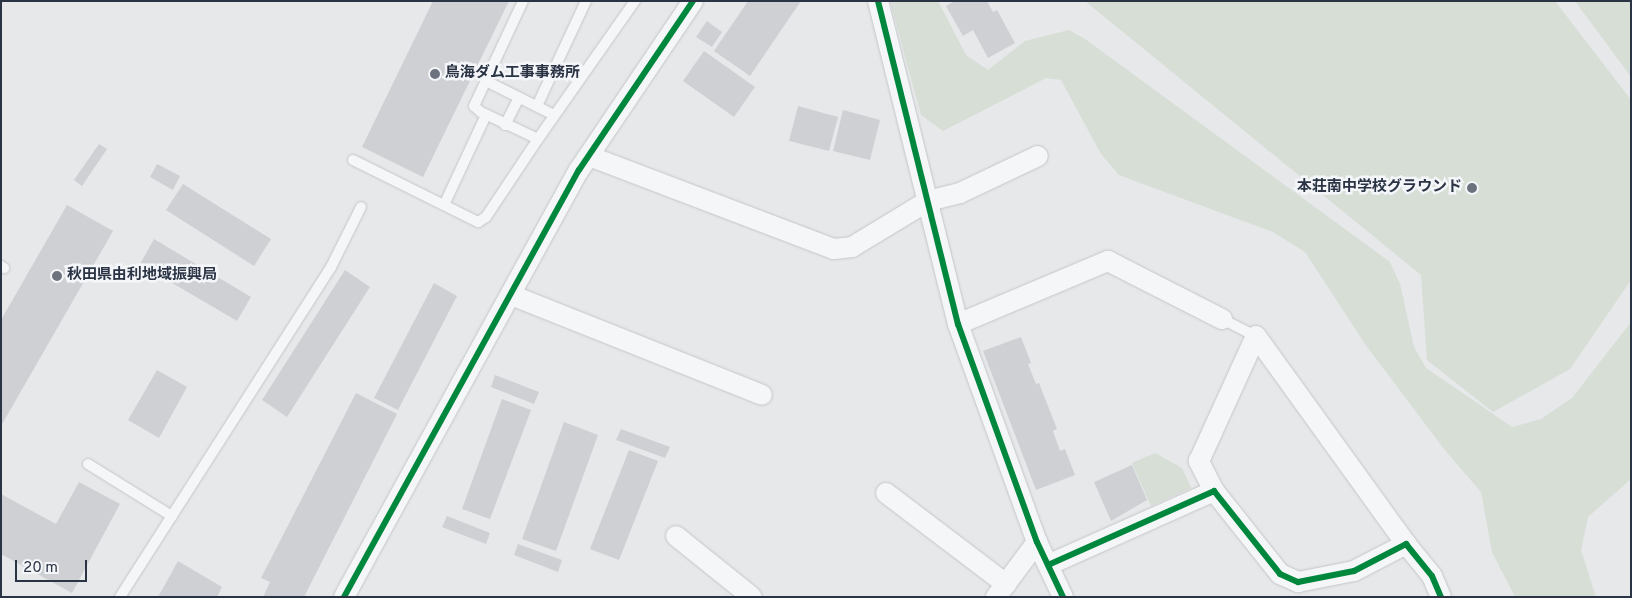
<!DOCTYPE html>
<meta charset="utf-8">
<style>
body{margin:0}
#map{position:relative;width:1632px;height:598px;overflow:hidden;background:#e6e8ea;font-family:Overpass,"Noto Sans JP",sans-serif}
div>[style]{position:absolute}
.green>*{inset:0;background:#d6ded6}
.building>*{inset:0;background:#ced0d3}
.roads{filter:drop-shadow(0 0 1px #c4c6c8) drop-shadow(0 0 1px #c4c6c8)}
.service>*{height:10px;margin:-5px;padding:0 5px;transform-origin:5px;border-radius:5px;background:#f5f6f7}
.minor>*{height:20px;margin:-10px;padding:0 10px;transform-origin:10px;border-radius:10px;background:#f5f6f7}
.cycleway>*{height:6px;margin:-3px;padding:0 3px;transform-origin:3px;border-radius:3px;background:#00873e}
.dots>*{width:14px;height:14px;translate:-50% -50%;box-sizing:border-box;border:2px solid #f4f6f9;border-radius:50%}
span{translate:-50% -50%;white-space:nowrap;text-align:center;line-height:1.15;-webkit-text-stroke:5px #f4f6f9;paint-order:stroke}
.poi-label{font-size:15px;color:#2b3445;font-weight:700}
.left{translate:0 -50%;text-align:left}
.right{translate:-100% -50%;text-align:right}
.frame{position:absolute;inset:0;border:2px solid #2b3445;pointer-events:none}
.scale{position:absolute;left:15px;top:560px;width:72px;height:22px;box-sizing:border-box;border:2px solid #2b3445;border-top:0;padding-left:6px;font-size:15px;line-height:18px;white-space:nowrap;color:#2b3445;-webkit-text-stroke:4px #f4f6f9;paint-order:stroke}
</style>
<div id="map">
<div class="green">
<i style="clip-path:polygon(890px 1px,938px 1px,966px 55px,988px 70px,1025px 41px,1069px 30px,1085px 39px,1390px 262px,1400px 284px,1414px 347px,1426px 368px,1512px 427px,1541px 419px,1572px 398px,1631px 322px,1631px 479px,1588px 517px,1581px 550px,1596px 597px,1515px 597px,1492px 552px,1481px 492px,1444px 449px,1365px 344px,1305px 252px,1273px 232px,1119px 175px,1101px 154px,1061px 80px,1046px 78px,943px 131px,921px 115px)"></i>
<i style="clip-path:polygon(1085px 1px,1555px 1px,1631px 100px,1631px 280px,1570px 369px,1493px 412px,1427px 360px,1421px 275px)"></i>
<i style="clip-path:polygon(1575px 1px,1631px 1px,1631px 77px)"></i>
<i style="clip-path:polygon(1155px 453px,1182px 468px,1191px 488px,1151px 506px,1132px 463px)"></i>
</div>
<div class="building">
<i style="clip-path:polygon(433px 1px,509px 1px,423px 177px,362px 147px)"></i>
<i style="clip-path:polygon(748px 1px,801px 1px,750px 76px,714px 51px)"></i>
<i style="clip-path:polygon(955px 1px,987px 1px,993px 12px,997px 10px,1015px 43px,988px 58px,973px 30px,963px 36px,946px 6px)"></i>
<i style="clip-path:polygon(707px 21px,722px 32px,712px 47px,696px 37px)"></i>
<i style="clip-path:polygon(704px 51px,755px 87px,734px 117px,683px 81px)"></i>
<i style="clip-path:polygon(798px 106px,838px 117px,829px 151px,789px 141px)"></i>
<i style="clip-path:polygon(843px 110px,880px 120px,870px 160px,833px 151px)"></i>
<i style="clip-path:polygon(99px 144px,107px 149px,82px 186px,74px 180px)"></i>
<i style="clip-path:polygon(157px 164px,180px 176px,173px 190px,150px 177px)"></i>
<i style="clip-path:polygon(183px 184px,271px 239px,254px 266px,166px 210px)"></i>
<i style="clip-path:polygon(67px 205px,113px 231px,1px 426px,1px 320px)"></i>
<i style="clip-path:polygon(154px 239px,251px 297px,237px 321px,140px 264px)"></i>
<i style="clip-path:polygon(345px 270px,370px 287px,287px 417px,262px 400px)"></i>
<i style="clip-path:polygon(434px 283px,457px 296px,398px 410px,374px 398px)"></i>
<i style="clip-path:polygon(1021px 337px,1031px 363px,1028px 364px,1036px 384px,1039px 383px,1057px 429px,1053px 431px,1060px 451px,1065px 449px,1075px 475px,1036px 490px,983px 351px)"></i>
<i style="clip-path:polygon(157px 370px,187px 387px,159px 438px,128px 420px)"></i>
<i style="clip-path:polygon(495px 375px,539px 392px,534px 404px,491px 387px)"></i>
<i style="clip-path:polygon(356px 393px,397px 414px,304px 597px,263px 597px,270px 582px,261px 578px)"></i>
<i style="clip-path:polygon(502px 399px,531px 410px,490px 519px,462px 509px)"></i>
<i style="clip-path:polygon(564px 422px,598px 435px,556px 551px,522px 539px)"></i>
<i style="clip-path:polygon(621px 429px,670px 447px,665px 458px,616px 440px)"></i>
<i style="clip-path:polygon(629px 450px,658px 461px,619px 560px,590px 549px)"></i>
<i style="clip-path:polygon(1132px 465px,1147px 500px,1111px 521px,1094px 482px)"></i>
<i style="clip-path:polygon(79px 482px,120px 504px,72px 593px,1px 554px,1px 494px,56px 524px)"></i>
<i style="clip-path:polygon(447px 516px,490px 533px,486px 544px,442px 527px)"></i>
<i style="clip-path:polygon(518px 544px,562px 560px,558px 572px,514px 555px)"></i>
<i style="clip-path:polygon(178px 561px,222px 587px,217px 597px,158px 597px)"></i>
</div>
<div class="roads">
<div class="service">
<i style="left:523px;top:1px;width:116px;rotate:115deg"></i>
<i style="left:474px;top:106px;width:9px;rotate:41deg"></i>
<i style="left:481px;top:112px;width:63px;rotate:25.3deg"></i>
<i style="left:538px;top:139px;width:169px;rotate:-54.9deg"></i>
<i style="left:486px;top:81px;width:76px;rotate:26.6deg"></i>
<i style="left:537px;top:106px;width:116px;rotate:-65deg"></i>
<i style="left:505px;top:125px;width:31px;rotate:-63deg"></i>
<i style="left:353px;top:160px;width:140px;rotate:26.4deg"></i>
<i style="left:478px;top:222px;width:9px;rotate:-32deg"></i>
<i style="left:486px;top:217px;width:94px;rotate:-56.3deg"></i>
<i style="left:444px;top:205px;width:99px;rotate:-65deg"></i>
<i style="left:1px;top:266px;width:4px;rotate:34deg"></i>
<i style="left:1222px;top:319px;width:38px;rotate:27deg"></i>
<i style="left:88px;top:464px;width:99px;rotate:31.8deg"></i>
<i style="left:120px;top:597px;width:392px;rotate:-57.4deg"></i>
<i style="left:331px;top:267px;width:67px;rotate:-63.4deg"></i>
</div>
<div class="minor">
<i style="left:878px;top:1px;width:333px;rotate:76.1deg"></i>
<i style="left:958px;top:324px;width:232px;rotate:70.1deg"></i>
<i style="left:1037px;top:542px;width:61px;rotate:64.7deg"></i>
<i style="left:589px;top:156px;width:262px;rotate:20.8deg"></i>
<i style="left:834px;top:249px;width:18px;rotate:-6deg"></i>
<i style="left:852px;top:247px;width:89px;rotate:-31.2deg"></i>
<i style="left:928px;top:201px;width:33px;rotate:-14deg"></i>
<i style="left:960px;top:193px;width:86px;rotate:-25.4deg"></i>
<i style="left:511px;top:295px;width:270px;rotate:21.7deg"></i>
<i style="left:958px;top:324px;width:163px;rotate:-22.8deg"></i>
<i style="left:1108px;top:261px;width:128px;rotate:27deg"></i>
<i style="left:1214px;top:491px;width:34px;rotate:-117deg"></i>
<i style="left:1199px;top:461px;width:137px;rotate:-65.5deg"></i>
<i style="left:1256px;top:336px;width:256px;rotate:54.2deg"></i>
<i style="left:886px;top:493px;width:151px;rotate:37.2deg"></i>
<i style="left:676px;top:536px;width:97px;rotate:38.8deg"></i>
<i style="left:1048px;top:565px;width:182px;rotate:-24deg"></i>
<i style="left:1214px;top:491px;width:106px;rotate:51.5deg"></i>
<i style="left:1280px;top:574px;width:20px;rotate:24deg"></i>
<i style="left:1298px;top:582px;width:57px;rotate:-11.1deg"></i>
<i style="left:1354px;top:571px;width:59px;rotate:-27.4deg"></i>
<i style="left:1406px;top:544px;width:41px;rotate:50.9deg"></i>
<i style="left:1432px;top:576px;width:23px;rotate:67deg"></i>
<i style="left:344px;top:597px;width:487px;rotate:-61.2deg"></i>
<i style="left:579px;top:170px;width:204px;rotate:-56deg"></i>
<i style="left:996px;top:597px;width:69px;rotate:-53.3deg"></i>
</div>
</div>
<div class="cycleway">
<i style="left:878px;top:1px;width:333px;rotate:76.1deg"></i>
<i style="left:958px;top:324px;width:232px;rotate:70.1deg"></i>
<i style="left:1037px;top:542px;width:61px;rotate:64.7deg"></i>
<i style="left:1048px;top:565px;width:182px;rotate:-24deg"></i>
<i style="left:1214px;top:491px;width:106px;rotate:51.5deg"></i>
<i style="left:1280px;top:574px;width:20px;rotate:24deg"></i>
<i style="left:1298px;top:582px;width:57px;rotate:-11.1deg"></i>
<i style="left:1354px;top:571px;width:59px;rotate:-27.4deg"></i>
<i style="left:1406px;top:544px;width:41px;rotate:50.9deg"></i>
<i style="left:1432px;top:576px;width:23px;rotate:67deg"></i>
<i style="left:344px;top:597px;width:487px;rotate:-61.2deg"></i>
<i style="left:579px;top:170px;width:204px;rotate:-56deg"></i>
</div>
<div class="dots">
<i style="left:435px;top:74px;background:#6c737f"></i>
<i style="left:1472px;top:188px;background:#6c737f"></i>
<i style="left:57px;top:276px;background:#6c737f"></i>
</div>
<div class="poi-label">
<span class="left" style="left:445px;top:74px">鳥海ダム工事事務所</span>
<span class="right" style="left:1462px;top:188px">本荘南中学校グラウンド</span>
<span class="left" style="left:67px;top:276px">秋田県由利地域振興局</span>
</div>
<div class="frame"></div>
<div class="scale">20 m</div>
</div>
